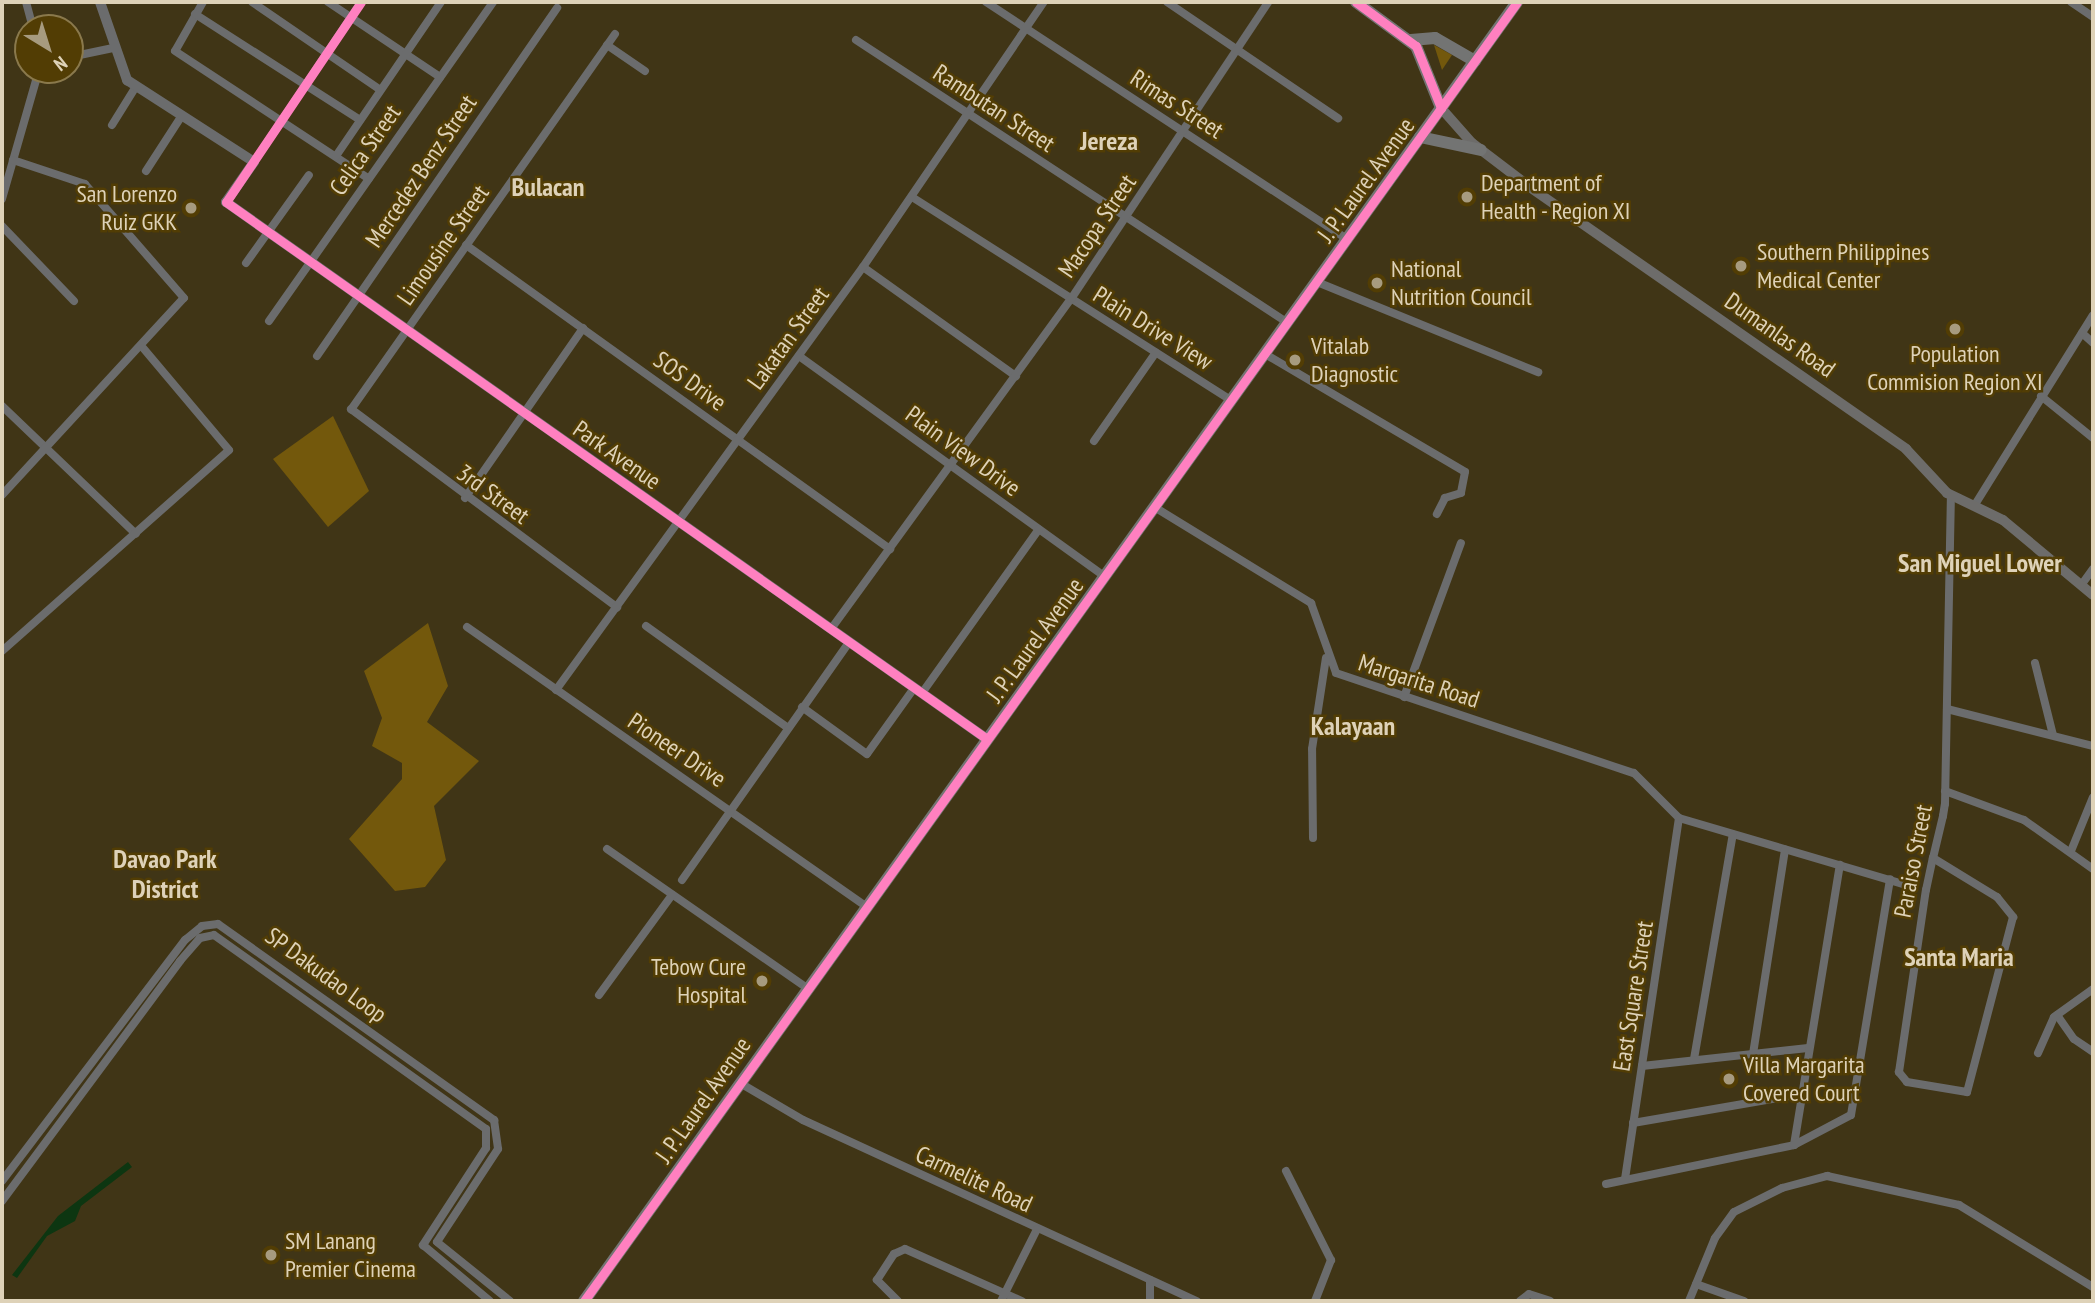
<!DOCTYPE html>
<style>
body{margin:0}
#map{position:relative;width:2095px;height:1303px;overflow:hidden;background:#403516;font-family:"PT Sans Narrow",sans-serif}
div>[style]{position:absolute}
.green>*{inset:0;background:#73580c}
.water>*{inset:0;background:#0d3611}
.minor>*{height:8px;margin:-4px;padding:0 4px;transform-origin:4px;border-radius:4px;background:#6b6c6d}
.tertiary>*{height:10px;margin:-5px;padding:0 5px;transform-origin:5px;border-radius:5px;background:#6b6c6d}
.secondary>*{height:10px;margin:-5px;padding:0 5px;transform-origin:5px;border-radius:5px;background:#6d6c6a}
.primary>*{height:12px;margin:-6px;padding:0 6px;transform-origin:6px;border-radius:6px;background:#737473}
.cycleway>*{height:9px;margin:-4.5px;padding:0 4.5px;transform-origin:4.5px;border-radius:4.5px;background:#ff80c0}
.dots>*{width:19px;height:19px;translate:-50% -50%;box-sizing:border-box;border:4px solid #523d04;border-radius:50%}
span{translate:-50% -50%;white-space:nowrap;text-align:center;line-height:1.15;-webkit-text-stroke:5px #523d04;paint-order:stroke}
.street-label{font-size:24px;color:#ded2b8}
.poi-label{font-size:24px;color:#ded2b8}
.left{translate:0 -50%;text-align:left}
.right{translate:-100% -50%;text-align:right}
.neighbourhood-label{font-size:26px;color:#ded2b8;font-weight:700}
.frame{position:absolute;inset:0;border:4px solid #ded2b8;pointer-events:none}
.north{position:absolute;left:14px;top:14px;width:70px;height:70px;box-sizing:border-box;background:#523d04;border:2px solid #8a794c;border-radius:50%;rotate:142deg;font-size:19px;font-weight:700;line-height:28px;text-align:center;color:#ded2b8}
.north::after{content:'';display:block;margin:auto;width:24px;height:32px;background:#a79b7f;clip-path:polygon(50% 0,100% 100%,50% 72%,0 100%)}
</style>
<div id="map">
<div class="green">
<i style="clip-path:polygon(1434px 45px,1452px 55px,1442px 70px)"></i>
<i style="clip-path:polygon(333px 416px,369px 491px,328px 527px,273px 459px)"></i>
<i style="clip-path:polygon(428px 623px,448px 686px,427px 722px,479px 761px,434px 806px,446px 860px,425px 887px,395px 891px,349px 839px,402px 779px,402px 763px,372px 746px,382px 718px,364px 671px)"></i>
</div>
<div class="water">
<i style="clip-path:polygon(128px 1162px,132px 1167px,81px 1206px,75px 1221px,47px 1236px,17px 1278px,12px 1275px,58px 1216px)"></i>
</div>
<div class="minor">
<i style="left:26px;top:2px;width:27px;rotate:75deg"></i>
<i style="left:203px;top:2px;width:56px;rotate:119.7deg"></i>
<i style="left:175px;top:51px;width:232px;rotate:33.4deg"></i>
<i style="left:252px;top:2px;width:154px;rotate:34.4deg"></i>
<i style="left:328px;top:2px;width:135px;rotate:33.8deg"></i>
<i style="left:986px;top:2px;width:432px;rotate:33.3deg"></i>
<i style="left:1167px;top:2px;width:207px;rotate:34.2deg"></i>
<i style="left:2071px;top:2px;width:27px;rotate:34deg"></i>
<i style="left:195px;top:14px;width:196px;rotate:32.7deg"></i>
<i style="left:615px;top:34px;width:459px;rotate:125.1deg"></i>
<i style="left:351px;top:409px;width:332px;rotate:36.7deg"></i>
<i style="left:856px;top:40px;width:516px;rotate:33.23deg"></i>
<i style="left:607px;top:45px;width:46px;rotate:34.4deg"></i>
<i style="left:70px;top:57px;width:44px;rotate:-11.8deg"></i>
<i style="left:112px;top:125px;width:44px;rotate:-58.1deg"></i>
<i style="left:336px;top:156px;width:186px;rotate:-55.7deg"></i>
<i style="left:254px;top:162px;width:192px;rotate:-56.2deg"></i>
<i style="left:146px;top:171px;width:64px;rotate:-57.1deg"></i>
<i style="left:912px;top:197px;width:379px;rotate:32.5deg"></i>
<i style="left:2px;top:199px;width:134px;rotate:-74deg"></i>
<i style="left:2px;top:226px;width:104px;rotate:46.2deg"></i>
<i style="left:466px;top:245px;width:522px;rotate:35.64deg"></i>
<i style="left:246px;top:263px;width:108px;rotate:-54.4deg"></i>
<i style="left:863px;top:267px;width:188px;rotate:35.5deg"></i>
<i style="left:1317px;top:282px;width:239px;rotate:22.2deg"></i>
<i style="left:269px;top:321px;width:390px;rotate:-54.9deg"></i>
<i style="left:2082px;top:333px;width:15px;rotate:42deg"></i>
<i style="left:1265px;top:354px;width:232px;rotate:30.5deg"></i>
<i style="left:1465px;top:472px;width:21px;rotate:101deg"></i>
<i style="left:1461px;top:493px;width:17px;rotate:163deg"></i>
<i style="left:1445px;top:498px;width:18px;rotate:117deg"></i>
<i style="left:317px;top:356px;width:423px;rotate:-55.4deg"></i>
<i style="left:799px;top:356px;width:377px;rotate:35.8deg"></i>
<i style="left:2041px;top:396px;width:67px;rotate:38.9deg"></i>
<i style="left:2px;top:406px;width:185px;rotate:43.7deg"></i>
<i style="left:1094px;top:441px;width:108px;rotate:-55.1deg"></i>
<i style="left:2px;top:495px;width:268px;rotate:-47.3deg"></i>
<i style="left:184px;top:298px;width:151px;rotate:-131deg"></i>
<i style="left:85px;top:184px;width:76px;rotate:-161.6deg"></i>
<i style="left:465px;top:498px;width:207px;rotate:-55.2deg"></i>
<i style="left:1976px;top:503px;width:221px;rotate:-58.1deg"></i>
<i style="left:1156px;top:508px;width:182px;rotate:31.5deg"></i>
<i style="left:1311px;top:603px;width:74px;rotate:70.3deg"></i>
<i style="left:1336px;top:673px;width:314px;rotate:18.6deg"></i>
<i style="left:1634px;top:773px;width:64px;rotate:45deg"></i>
<i style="left:2082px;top:584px;width:19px;rotate:-54deg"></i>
<i style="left:646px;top:626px;width:175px;rotate:35.7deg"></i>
<i style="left:467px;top:627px;width:487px;rotate:35deg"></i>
<i style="left:831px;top:629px;width:408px;rotate:-54deg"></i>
<i style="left:1071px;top:299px;width:356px;rotate:-56.4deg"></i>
<i style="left:2px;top:651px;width:303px;rotate:-41.5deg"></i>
<i style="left:229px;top:450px;width:133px;rotate:-130.1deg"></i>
<i style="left:2035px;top:663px;width:74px;rotate:76deg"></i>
<i style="left:556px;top:690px;width:523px;rotate:-54.03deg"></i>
<i style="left:863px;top:267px;width:321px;rotate:-55.7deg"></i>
<i style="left:922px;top:693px;width:201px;rotate:-54.5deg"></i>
<i style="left:1404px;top:697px;width:164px;rotate:-69.7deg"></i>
<i style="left:802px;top:707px;width:80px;rotate:35.9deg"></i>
<i style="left:867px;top:754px;width:81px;rotate:-54.5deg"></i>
<i style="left:1947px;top:709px;width:151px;rotate:14.2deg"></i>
<i style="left:1945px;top:791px;width:84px;rotate:20.2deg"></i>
<i style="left:2024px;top:820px;width:85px;rotate:35.4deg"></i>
<i style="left:1679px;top:818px;width:241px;rotate:16.4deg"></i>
<i style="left:1313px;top:838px;width:89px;rotate:-90.6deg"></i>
<i style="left:1312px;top:749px;width:92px;rotate:-81.3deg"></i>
<i style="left:607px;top:849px;width:244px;rotate:34.8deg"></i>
<i style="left:2071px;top:851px;width:58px;rotate:-67.8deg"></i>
<i style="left:1933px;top:858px;width:75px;rotate:31.4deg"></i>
<i style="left:1997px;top:897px;width:26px;rotate:51deg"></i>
<i style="left:2013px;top:917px;width:181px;rotate:104.7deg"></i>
<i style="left:1967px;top:1092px;width:61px;rotate:-170.5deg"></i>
<i style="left:1907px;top:1082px;width:13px;rotate:-129deg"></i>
<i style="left:1899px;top:1072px;width:184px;rotate:-81.6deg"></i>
<i style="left:1926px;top:890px;width:33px;rotate:-78deg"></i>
<i style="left:1933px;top:858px;width:43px;rotate:-76.6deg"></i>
<i style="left:1943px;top:816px;width:12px;rotate:-81deg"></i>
<i style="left:1945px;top:804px;width:308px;rotate:-88.9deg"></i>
<i style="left:682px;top:880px;width:291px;rotate:-54.9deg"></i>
<i style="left:599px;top:995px;width:124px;rotate:-53.9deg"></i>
<i style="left:2057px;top:1015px;width:29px;rotate:55deg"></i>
<i style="left:2074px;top:1039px;width:23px;rotate:34deg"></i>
<i style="left:2038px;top:1053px;width:39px;rotate:-66deg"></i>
<i style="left:2054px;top:1017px;width:48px;rotate:-35.7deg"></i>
<i style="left:1753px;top:1054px;width:207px;rotate:-81.1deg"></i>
<i style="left:1694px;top:1059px;width:228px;rotate:-80.2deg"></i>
<i style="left:1642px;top:1066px;width:167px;rotate:-6.2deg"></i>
<i style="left:740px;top:1083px;width:73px;rotate:30.4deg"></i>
<i style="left:803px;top:1120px;width:434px;rotate:24.7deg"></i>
<i style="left:1633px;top:1123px;width:170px;rotate:-9.8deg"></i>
<i style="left:1794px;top:1145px;width:284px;rotate:-80.7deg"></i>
<i style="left:1286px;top:1171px;width:100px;rotate:63.2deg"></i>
<i style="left:1331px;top:1260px;width:44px;rotate:111.3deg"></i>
<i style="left:1625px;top:1179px;width:365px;rotate:-81.5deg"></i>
<i style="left:2px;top:1181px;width:303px;rotate:-52.8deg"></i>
<i style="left:185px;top:940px;width:22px;rotate:-39deg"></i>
<i style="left:202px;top:926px;width:16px;rotate:-7deg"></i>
<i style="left:218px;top:924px;width:339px;rotate:35.4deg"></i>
<i style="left:494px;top:1120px;width:29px;rotate:82deg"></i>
<i style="left:498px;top:1149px;width:111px;rotate:123.3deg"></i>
<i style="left:437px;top:1242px;width:94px;rotate:38.9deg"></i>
<i style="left:1606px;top:1184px;width:192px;rotate:-11.7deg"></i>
<i style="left:1794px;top:1145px;width:64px;rotate:-27.8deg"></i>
<i style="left:1851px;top:1115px;width:239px;rotate:-80.6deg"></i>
<i style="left:2px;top:1201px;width:299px;rotate:-53.4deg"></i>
<i style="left:180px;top:961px;width:30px;rotate:-49deg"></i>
<i style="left:200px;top:938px;width:14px;rotate:-12deg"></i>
<i style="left:214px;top:935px;width:334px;rotate:35.5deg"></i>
<i style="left:486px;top:1129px;width:19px;rotate:90deg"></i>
<i style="left:486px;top:1148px;width:116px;rotate:123deg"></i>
<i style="left:423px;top:1245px;width:87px;rotate:39.9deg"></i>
<i style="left:1150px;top:1280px;width:21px;rotate:90deg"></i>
<i style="left:1696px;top:1284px;width:51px;rotate:19.5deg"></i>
<i style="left:898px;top:1301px;width:30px;rotate:-135deg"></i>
<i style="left:877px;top:1280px;width:31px;rotate:-57deg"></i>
<i style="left:894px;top:1254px;width:12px;rotate:-24deg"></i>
<i style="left:905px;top:1249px;width:128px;rotate:24deg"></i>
<i style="left:1001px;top:1301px;width:80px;rotate:-63.4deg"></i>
<i style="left:1520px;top:1301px;width:11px;rotate:-38deg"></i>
<i style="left:1529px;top:1294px;width:22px;rotate:18deg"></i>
<i style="left:1689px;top:1301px;width:68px;rotate:-67.6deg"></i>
<i style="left:1715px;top:1238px;width:32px;rotate:-54deg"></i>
<i style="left:1734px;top:1212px;width:54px;rotate:-26.6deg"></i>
<i style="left:1782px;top:1188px;width:47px;rotate:-14.9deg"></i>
<i style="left:1827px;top:1176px;width:135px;rotate:12.4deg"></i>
<i style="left:1959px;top:1205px;width:157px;rotate:31.5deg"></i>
</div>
<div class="tertiary">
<i style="left:100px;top:2px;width:83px;rotate:70.9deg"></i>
<i style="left:127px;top:80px;width:151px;rotate:32.8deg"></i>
<i style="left:254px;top:162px;width:49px;rotate:125deg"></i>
<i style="left:226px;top:202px;width:931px;rotate:35.21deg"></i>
</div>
<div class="secondary">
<i style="left:1441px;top:108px;width:47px;rotate:48.5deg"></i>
<i style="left:1472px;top:143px;width:74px;rotate:37.3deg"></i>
<i style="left:1531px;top:188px;width:457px;rotate:34.8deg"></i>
<i style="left:1906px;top:449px;width:60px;rotate:47deg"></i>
<i style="left:1947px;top:493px;width:62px;rotate:25.7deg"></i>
<i style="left:2003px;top:520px;width:117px;rotate:39.8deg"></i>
</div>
<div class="primary">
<i style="left:1356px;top:2px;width:74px;rotate:36.3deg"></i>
<i style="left:1416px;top:46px;width:67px;rotate:68deg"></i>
<i style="left:1411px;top:40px;width:24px;rotate:-5deg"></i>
<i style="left:1435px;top:38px;width:46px;rotate:29.9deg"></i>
<i style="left:1420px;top:137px;width:62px;rotate:12deg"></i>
<i style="left:584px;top:1301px;width:1599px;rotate:-54.31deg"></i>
</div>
<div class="cycleway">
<i style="left:361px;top:2px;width:241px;rotate:124deg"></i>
<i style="left:226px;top:202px;width:931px;rotate:35.21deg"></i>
<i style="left:1356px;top:2px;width:74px;rotate:36.3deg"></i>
<i style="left:1416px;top:46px;width:67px;rotate:68deg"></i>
<i style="left:584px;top:1301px;width:1599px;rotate:-54.31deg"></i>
</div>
<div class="dots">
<i style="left:1467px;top:197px;background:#a79b7f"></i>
<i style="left:191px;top:208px;background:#a79b7f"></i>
<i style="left:1741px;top:266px;background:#a79b7f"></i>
<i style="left:1377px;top:283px;background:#a79b7f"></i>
<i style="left:1955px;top:329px;background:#a79b7f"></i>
<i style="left:1295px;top:360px;background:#a79b7f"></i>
<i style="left:762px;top:981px;background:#a79b7f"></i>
<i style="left:1729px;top:1079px;background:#a79b7f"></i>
<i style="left:271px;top:1255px;background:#a79b7f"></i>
</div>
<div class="street-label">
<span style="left:1177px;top:104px;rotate:33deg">Rimas Street</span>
<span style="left:994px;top:108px;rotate:33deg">Rambutan Street</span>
<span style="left:365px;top:150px;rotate:-55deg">Celica Street</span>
<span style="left:421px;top:171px;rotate:-56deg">Mercedez Benz Street</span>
<span style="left:1366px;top:180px;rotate:-54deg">J. P. Laurel Avenue</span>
<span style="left:1097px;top:226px;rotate:-56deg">Macopa Street</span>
<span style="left:443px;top:245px;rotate:-55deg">Limousine Street</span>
<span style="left:1153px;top:328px;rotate:32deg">Plain Drive View</span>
<span style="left:1780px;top:335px;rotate:35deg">Dumanlas Road</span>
<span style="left:788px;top:338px;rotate:-54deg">Lakatan Street</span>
<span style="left:690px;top:381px;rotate:36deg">SOS Drive</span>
<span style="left:963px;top:451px;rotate:36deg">Plain View Drive</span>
<span style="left:617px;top:455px;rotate:35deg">Park Avenue</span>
<span style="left:493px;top:494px;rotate:36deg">3rd Street</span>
<span style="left:1035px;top:640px;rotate:-54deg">J. P. Laurel Avenue</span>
<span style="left:1419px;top:681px;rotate:18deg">Margarita Road</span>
<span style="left:677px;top:750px;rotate:34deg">Pioneer Drive</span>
<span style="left:1913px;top:861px;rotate:-79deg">Paraiso Street</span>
<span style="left:326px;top:975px;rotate:36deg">SP Dakudao Loop</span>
<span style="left:1633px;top:996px;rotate:-81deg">East Square Street</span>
<span style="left:703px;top:1100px;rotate:-55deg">J. P. Laurel Avenue</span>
<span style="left:974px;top:1179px;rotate:25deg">Carmelite Road</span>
</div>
<div class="poi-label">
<span class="left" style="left:1481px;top:197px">Department of<br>Health - Region XI</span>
<span class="right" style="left:177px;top:208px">San Lorenzo<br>Ruiz GKK</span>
<span class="left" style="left:1757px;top:266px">Southern Philippines<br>Medical Center</span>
<span class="left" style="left:1391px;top:283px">National<br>Nutrition Council</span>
<span class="left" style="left:1311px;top:360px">Vitalab<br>Diagnostic</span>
<span style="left:1955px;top:368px">Population<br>Commision Region XI</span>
<span class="right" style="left:746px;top:981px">Tebow Cure<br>Hospital</span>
<span class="left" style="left:1743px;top:1079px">Villa Margarita<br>Covered Court</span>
<span class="left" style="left:285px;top:1255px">SM Lanang<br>Premier Cinema</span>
</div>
<div class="neighbourhood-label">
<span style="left:1109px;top:141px">Jereza</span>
<span style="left:548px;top:187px">Bulacan</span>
<span style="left:1980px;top:563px">San Miguel Lower</span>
<span style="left:1353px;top:726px">Kalayaan</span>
<span style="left:165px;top:874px">Davao Park<br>District</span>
<span style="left:1959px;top:957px">Santa Maria</span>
</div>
<div class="frame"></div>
<div class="north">N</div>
</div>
